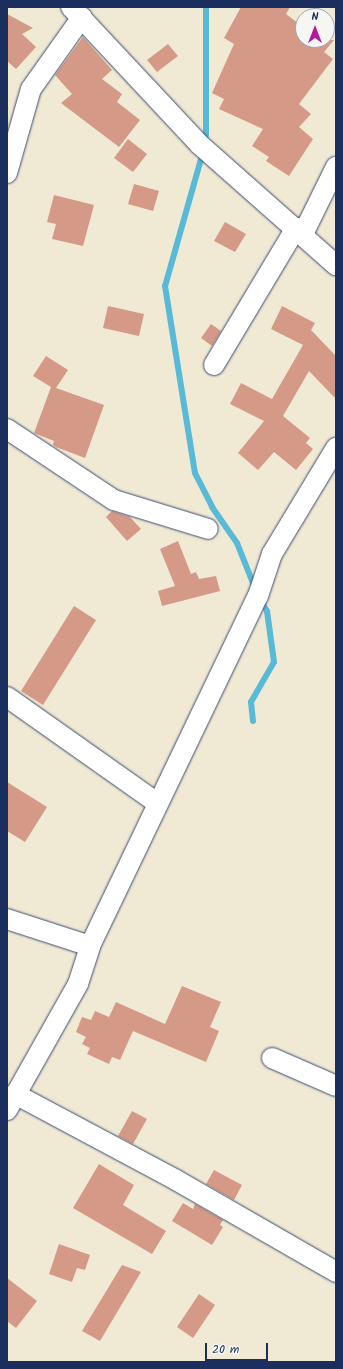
<!DOCTYPE html>
<style>
body{margin:0}
#map{position:relative;width:343px;height:1369px;overflow:hidden;background:#f0e9d3;font-family:Kalam,sans-serif}
div>[style]{position:absolute}
.stream>*{height:6px;margin:-3px;padding:0 3px;transform-origin:3px;border-radius:3px;background:#59bad7}
.building>*{inset:0;background:#d59a87}
.roads{filter:drop-shadow(0 0 1px #3b4b70) drop-shadow(0 0 1px #3b4b70)}
.minor>*{height:20px;margin:-10px;padding:0 10px;transform-origin:10px;border-radius:10px;background:#fff}
span{translate:-50% -50%;white-space:nowrap;text-align:center;line-height:1.15;-webkit-text-stroke:3.5px #f6f6f2;paint-order:stroke}
.frame{position:absolute;inset:0;border:8px solid #1b2f5e;pointer-events:none}
.north{position:absolute;left:295px;top:8px;width:40px;height:40px;box-sizing:border-box;background:#f6f6f2;border:1px solid #9ea6b7;border-radius:50%;rotate:0deg;font-size:11px;font-weight:700;line-height:16px;text-align:center;color:#1b2f5e}
.north::after{content:'';display:block;margin:auto;width:14px;height:18px;background:#b5179e;clip-path:polygon(50% 0,100% 100%,50% 72%,0 100%)}
.scale{position:absolute;left:205px;top:1343px;width:63px;height:18px;box-sizing:border-box;border:2px solid #1b2f5e;border-top:0;padding-left:5px;font-size:12px;line-height:14px;white-space:nowrap;color:#1b2f5e;-webkit-text-stroke:3px #f6f6f2;paint-order:stroke}
</style>
<div id="map">
<div class="stream">
<i style="left:206px;top:135px;width:128px;rotate:-90deg"></i>
<i style="left:203px;top:152px;width:139px;rotate:105.8deg"></i>
<i style="left:165px;top:286px;width:189px;rotate:80.9deg"></i>
<i style="left:195px;top:473px;width:38px;rotate:63deg"></i>
<i style="left:212px;top:507px;width:44px;rotate:55.2deg"></i>
<i style="left:237px;top:543px;width:48px;rotate:68.2deg"></i>
<i style="left:253px;top:721px;width:19px;rotate:-96deg"></i>
<i style="left:251px;top:702px;width:46px;rotate:-60.1deg"></i>
<i style="left:274px;top:662px;width:51px;rotate:-97.8deg"></i>
<i style="left:267px;top:611px;width:13px;rotate:-122deg"></i>
</div>
<div class="building">
<i style="clip-path:polygon(241px 7px,290px 7px,286px 14px,303px 27px,303px 40px,334px 40px,324px 52px,333px 59px,299px 104px,311px 114px,299px 127px,313px 139px,289px 176px,266px 161px,269px 157px,252px 146px,263px 129px,219px 109px,224px 99px,212px 93px,234px 44px,224px 38px)"></i>
<i style="clip-path:polygon(7px 14px,33px 28px,22px 34px,36px 47px,16px 69px,7px 61px)"></i>
<i style="clip-path:polygon(83px 37px,112px 70px,102px 79px,122px 94px,117px 102px,140px 120px,119px 147px,61px 103px,72px 94px,55px 75px)"></i>
<i style="clip-path:polygon(168px 44px,178px 56px,157px 72px,147px 60px)"></i>
<i style="clip-path:polygon(128px 139px,147px 154px,133px 172px,114px 158px)"></i>
<i style="clip-path:polygon(134px 184px,159px 191px,153px 211px,128px 204px)"></i>
<i style="clip-path:polygon(54px 195px,94px 205px,83px 246px,52px 239px,56px 224px,47px 222px)"></i>
<i style="clip-path:polygon(225px 222px,246px 234px,235px 252px,214px 241px)"></i>
<i style="clip-path:polygon(108px 306px,144px 314px,139px 336px,103px 328px)"></i>
<i style="clip-path:polygon(282px 306px,315px 323px,311px 330px,336px 356px,336px 399px,309px 371px,283px 416px,310px 438px,306px 443px,313px 449px,296px 470px,274px 452px,258px 470px,238px 453px,264px 421px,230px 404px,241px 383px,272px 399px,303px 345px,271px 329px)"></i>
<i style="clip-path:polygon(211px 324px,221px 331px,212px 346px,201px 338px)"></i>
<i style="clip-path:polygon(46px 356px,68px 370px,56px 388px,104px 405px,85px 458px,56px 447px,53px 445px,54px 441px,34px 433px,51px 387px,33px 376px)"></i>
<i style="clip-path:polygon(112px 511px,130px 517px,141px 529px,127px 541px,106px 517px)"></i>
<i style="clip-path:polygon(178px 541px,191px 574px,196px 572px,199px 579px,216px 576px,220px 591px,162px 606px,158px 591px,175px 586px,160px 549px)"></i>
<i style="clip-path:polygon(74px 606px,96px 620px,43px 705px,21px 691px)"></i>
<i style="clip-path:polygon(7px 782px,47px 807px,25px 842px,7px 831px)"></i>
<i style="clip-path:polygon(182px 986px,221px 1002px,210px 1027px,219px 1031px,206px 1062px,133px 1031px,120px 1060px,112px 1057px,109px 1064px,87px 1054px,90px 1048px,82px 1044px,86px 1037px,76px 1032px,82px 1017px,91px 1020px,95px 1011px,109px 1017px,116px 1002px,165px 1024px)"></i>
<i style="clip-path:polygon(132px 1111px,147px 1119px,133px 1144px,118px 1136px)"></i>
<i style="clip-path:polygon(99px 1164px,134px 1185px,123px 1205px,166px 1231px,152px 1254px,73px 1208px)"></i>
<i style="clip-path:polygon(214px 1170px,242px 1185px,234px 1200px,206px 1184px)"></i>
<i style="clip-path:polygon(183px 1203px,193px 1209px,195px 1204px,223px 1220px,220px 1225px,223px 1227px,212px 1245px,172px 1221px)"></i>
<i style="clip-path:polygon(59px 1244px,90px 1255px,85px 1270px,77px 1268px,72px 1282px,49px 1274px)"></i>
<i style="clip-path:polygon(122px 1265px,141px 1272px,100px 1341px,82px 1331px)"></i>
<i style="clip-path:polygon(7px 1278px,37px 1301px,16px 1328px,7px 1321px)"></i>
<i style="clip-path:polygon(199px 1294px,215px 1305px,193px 1338px,177px 1327px)"></i>
</div>
<div class="roads">
<div class="minor">
<i style="left:71px;top:7px;width:187px;rotate:46.9deg"></i>
<i style="left:199px;top:144px;width:183px;rotate:41.5deg"></i>
<i style="left:7px;top:173px;width:87px;rotate:-74.1deg"></i>
<i style="left:31px;top:89px;width:88px;rotate:-54.7deg"></i>
<i style="left:303px;top:234px;width:75px;rotate:-63.8deg"></i>
<i style="left:214px;top:365px;width:160px;rotate:-59.1deg"></i>
<i style="left:7px;top:429px;width:128px;rotate:33.6deg"></i>
<i style="left:114px;top:500px;width:98px;rotate:17.1deg"></i>
<i style="left:7px;top:697px;width:184px;rotate:35.2deg"></i>
<i style="left:7px;top:919px;width:87px;rotate:18deg"></i>
<i style="left:272px;top:1058px;width:70px;rotate:23.6deg"></i>
<i style="left:15px;top:1094px;width:183px;rotate:28.1deg"></i>
<i style="left:176px;top:1180px;width:185px;rotate:29.9deg"></i>
<i style="left:7px;top:1110px;width:145px;rotate:-60.6deg"></i>
<i style="left:78px;top:984px;width:40px;rotate:-72deg"></i>
<i style="left:90px;top:946px;width:388px;rotate:-64.4deg"></i>
<i style="left:258px;top:596px;width:44px;rotate:-71.6deg"></i>
<i style="left:272px;top:554px;width:124px;rotate:-58.9deg"></i>
</div>
</div>
<div class="frame"></div>
<div class="north">N</div>
<div class="scale">20 m</div>
</div>
